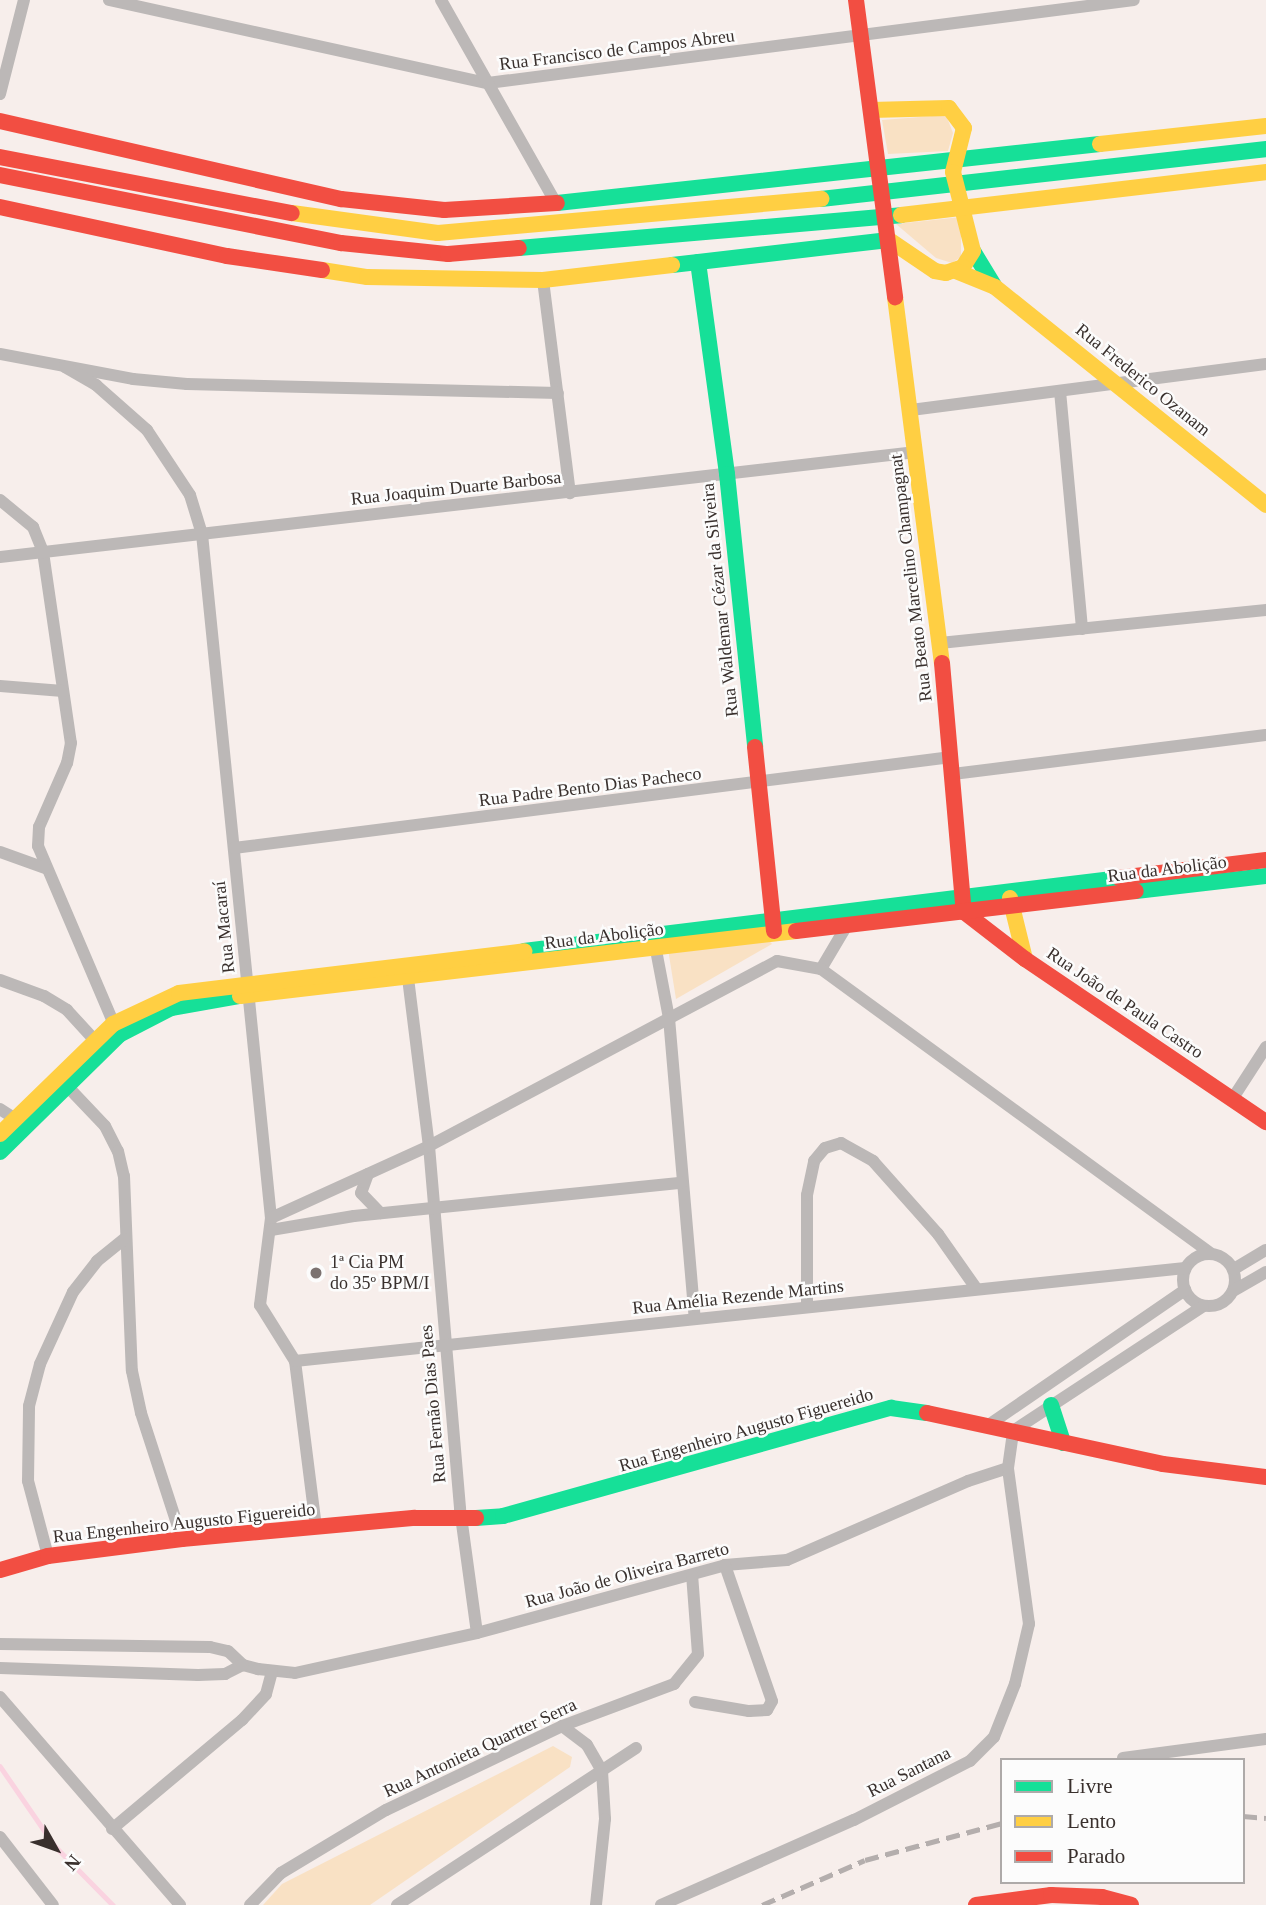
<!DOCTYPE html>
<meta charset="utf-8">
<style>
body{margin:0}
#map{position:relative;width:1266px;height:1905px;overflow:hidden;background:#f7eeeb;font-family:"Times New Roman",serif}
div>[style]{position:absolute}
.green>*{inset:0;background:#f9e1c4}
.stream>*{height:4.5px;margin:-2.25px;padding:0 2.25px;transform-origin:2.25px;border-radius:2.25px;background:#fad3e0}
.street>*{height:12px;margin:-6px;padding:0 6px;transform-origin:6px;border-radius:6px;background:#bcb8b7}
.street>.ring{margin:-6px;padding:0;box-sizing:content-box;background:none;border:12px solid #bcb8b7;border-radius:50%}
.fast>*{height:16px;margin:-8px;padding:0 8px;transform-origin:8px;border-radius:8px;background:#16e098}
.slow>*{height:16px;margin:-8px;padding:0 8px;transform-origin:8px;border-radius:8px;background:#ffcf43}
.jam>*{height:16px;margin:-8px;padding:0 8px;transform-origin:8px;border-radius:8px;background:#f24e42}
.rail>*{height:4.5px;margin-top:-2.25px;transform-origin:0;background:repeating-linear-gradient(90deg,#b4aead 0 14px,transparent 0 21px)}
.dots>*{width:19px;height:19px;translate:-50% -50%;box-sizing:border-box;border:4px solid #fcfcfc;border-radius:50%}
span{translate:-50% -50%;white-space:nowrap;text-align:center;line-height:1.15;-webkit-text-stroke:5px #fcfcfc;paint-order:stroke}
.street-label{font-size:18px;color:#39302d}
.poi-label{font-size:18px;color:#39302d}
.left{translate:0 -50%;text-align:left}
.legend{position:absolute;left:1000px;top:1758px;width:245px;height:126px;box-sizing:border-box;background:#fcfcfc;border:2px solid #aeaaa9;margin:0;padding:9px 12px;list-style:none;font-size:21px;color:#39302d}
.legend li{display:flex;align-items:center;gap:14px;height:35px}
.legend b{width:35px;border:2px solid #aeaaa9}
.north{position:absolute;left:21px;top:1814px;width:70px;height:70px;-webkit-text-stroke:5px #fcfcfc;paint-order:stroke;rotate:130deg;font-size:19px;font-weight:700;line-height:28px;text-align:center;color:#39302d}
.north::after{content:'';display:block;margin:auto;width:24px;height:32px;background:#39302d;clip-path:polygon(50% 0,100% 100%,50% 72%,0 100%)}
</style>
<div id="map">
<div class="green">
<i style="clip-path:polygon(946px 115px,953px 133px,948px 151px,888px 154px,882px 120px)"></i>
<i style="clip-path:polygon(961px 217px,961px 257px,952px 263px,936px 258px,896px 224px)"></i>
<i style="clip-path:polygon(765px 935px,772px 944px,676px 999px,668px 949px)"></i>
<i style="clip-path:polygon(553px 1746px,572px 1757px,570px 1767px,370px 1905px,263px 1905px,282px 1884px)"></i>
</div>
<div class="stream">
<i style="left:0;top:1766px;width:97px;rotate:55.5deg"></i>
<i style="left:55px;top:1846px;width:83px;rotate:45.5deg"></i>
</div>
<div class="street">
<i style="left:109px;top:0;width:388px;rotate:12.4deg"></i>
<i style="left:488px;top:83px;width:651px;rotate:-7.32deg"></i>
<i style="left:441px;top:0;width:233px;rotate:60.5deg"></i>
<i style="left:0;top:94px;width:97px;rotate:-75.7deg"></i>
<i style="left:543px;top:280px;width:215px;rotate:82.8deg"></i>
<i style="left:0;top:354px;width:135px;rotate:10.6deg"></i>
<i style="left:133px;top:379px;width:54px;rotate:5.3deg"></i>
<i style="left:187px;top:384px;width:371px;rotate:1.4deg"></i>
<i style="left:65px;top:367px;width:36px;rotate:30deg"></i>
<i style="left:96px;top:385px;width:68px;rotate:41.4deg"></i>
<i style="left:147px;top:430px;width:78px;rotate:56.5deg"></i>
<i style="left:190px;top:495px;width:41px;rotate:72.9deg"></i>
<i style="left:202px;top:534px;width:687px;rotate:84.24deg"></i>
<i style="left:271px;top:1218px;width:88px;rotate:97.2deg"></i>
<i style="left:260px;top:1305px;width:66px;rotate:58deg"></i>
<i style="left:295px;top:1361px;width:168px;rotate:82.8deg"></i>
<i style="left:1060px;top:391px;width:239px;rotate:84.7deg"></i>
<i style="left:911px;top:410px;width:358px;rotate:-7.4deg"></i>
<i style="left:0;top:500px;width:43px;rotate:39.3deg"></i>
<i style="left:33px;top:527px;width:27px;rotate:68deg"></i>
<i style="left:43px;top:552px;width:193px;rotate:81.7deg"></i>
<i style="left:71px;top:743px;width:20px;rotate:101deg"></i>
<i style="left:67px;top:763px;width:70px;rotate:113.6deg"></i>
<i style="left:39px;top:827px;width:19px;rotate:93deg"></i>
<i style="left:38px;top:846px;width:199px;rotate:66.9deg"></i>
<i style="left:0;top:557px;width:922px;rotate:-6.54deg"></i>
<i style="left:940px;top:643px;width:328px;rotate:-5.8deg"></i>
<i style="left:0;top:686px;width:63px;rotate:4.5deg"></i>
<i style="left:953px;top:774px;width:315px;rotate:-7.1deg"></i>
<i style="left:234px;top:848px;width:723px;rotate:-7.23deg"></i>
<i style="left:0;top:852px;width:48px;rotate:19.6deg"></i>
<i style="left:656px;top:950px;width:69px;rotate:79.2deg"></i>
<i style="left:669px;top:1018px;width:302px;rotate:85.1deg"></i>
<i style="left:821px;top:969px;width:51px;rotate:-59.4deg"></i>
<i style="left:407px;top:970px;width:177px;rotate:82.9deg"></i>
<i style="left:429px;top:1146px;width:364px;rotate:85.1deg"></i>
<i style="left:460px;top:1509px;width:125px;rotate:82.2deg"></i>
<i style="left:0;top:980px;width:47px;rotate:20deg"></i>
<i style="left:44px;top:996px;width:27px;rotate:31deg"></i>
<i style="left:67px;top:1010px;width:49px;rotate:47.5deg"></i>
<i style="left:67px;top:1086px;width:55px;rotate:46.5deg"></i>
<i style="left:105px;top:1126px;width:28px;rotate:63deg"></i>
<i style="left:118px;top:1151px;width:26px;rotate:77deg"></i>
<i style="left:124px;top:1176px;width:195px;rotate:87.7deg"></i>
<i style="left:132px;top:1371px;width:43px;rotate:77.9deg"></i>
<i style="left:141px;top:1413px;width:133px;rotate:72deg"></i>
<i style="left:1233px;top:1098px;width:61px;rotate:-57.1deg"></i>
<i style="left:0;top:1109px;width:24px;rotate:33deg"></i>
<i style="left:368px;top:1174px;width:20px;rotate:110deg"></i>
<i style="left:361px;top:1193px;width:28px;rotate:46deg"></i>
<i style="left:271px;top:1218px;width:174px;rotate:-24.5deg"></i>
<i style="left:429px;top:1146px;width:394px;rotate:-28deg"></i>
<i style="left:777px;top:961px;width:45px;rotate:10.3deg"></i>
<i style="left:821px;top:969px;width:482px;rotate:36.1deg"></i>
<i style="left:271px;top:1230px;width:84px;rotate:-9.6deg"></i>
<i style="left:354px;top:1216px;width:329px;rotate:-5.8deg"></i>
<i class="ring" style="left:1183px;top:1254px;width:40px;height:40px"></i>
<i style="left:1234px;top:1269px;width:37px;rotate:-31deg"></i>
<i style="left:1233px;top:1291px;width:38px;rotate:-30deg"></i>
<i style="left:807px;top:1307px;width:112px;rotate:-90deg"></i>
<i style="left:807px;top:1195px;width:35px;rotate:-78deg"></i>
<i style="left:814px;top:1161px;width:17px;rotate:-50deg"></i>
<i style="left:825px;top:1148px;width:17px;rotate:-17deg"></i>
<i style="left:841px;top:1143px;width:37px;rotate:29deg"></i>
<i style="left:873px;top:1161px;width:98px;rotate:48.3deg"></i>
<i style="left:938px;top:1234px;width:66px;rotate:54.9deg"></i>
<i style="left:295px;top:1361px;width:895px;rotate:-5.97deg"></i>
<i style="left:990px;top:1424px;width:237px;rotate:-34.5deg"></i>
<i style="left:48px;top:1556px;width:78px;rotate:-104.9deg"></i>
<i style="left:28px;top:1481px;width:75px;rotate:-89.2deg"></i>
<i style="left:29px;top:1406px;width:43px;rotate:-75.3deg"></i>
<i style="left:40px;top:1364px;width:79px;rotate:-65.4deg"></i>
<i style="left:73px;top:1292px;width:39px;rotate:-52deg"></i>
<i style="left:97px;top:1261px;width:35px;rotate:-39deg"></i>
<i style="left:0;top:1644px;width:210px;rotate:0.8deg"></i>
<i style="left:210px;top:1647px;width:18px;rotate:13deg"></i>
<i style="left:228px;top:1651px;width:21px;rotate:43deg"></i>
<i style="left:243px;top:1665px;width:16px;rotate:15deg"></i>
<i style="left:258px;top:1669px;width:37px;rotate:6deg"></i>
<i style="left:295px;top:1673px;width:186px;rotate:-12.4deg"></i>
<i style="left:477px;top:1633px;width:257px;rotate:-15.3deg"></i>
<i style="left:725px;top:1565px;width:62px;rotate:-4.6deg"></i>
<i style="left:787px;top:1560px;width:197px;rotate:-23.6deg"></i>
<i style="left:968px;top:1481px;width:42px;rotate:-18deg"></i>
<i style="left:0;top:1668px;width:198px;rotate:2deg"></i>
<i style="left:198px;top:1675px;width:27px;rotate:-2deg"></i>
<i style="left:225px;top:1674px;width:20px;rotate:-27deg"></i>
<i style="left:0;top:1697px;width:275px;rotate:49.1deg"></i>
<i style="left:695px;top:1702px;width:55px;rotate:9.5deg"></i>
<i style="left:749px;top:1711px;width:18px;rotate:-3deg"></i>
<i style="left:767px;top:1710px;width:10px;rotate:-61deg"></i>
<i style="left:772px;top:1701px;width:144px;rotate:-109.1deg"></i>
<i style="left:562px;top:1726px;width:31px;rotate:37deg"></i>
<i style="left:587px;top:1745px;width:30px;rotate:60deg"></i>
<i style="left:602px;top:1771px;width:48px;rotate:86.4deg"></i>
<i style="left:605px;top:1819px;width:86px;rotate:96deg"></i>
<i style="left:1123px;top:1758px;width:144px;rotate:-7.6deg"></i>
<i style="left:112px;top:1829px;width:170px;rotate:-40deg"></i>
<i style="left:242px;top:1720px;width:35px;rotate:-47deg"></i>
<i style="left:266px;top:1694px;width:23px;rotate:-75deg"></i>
<i style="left:0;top:1837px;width:86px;rotate:52.1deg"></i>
<i style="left:250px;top:1905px;width:45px;rotate:-45.9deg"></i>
<i style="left:281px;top:1873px;width:122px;rotate:-31deg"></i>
<i style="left:386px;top:1810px;width:195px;rotate:-25.5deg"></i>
<i style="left:562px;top:1726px;width:120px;rotate:-20.6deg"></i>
<i style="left:674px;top:1684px;width:38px;rotate:-51deg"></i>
<i style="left:698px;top:1654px;width:79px;rotate:-94.3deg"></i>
<i style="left:397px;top:1905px;width:286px;rotate:-33.3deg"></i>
<i style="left:661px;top:1905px;width:211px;rotate:-23.8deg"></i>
<i style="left:854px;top:1820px;width:130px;rotate:-27deg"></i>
<i style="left:970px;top:1761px;width:34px;rotate:-45deg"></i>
<i style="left:994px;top:1737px;width:57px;rotate:-68.4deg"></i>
<i style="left:1015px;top:1684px;width:62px;rotate:-76.9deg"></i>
<i style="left:1029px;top:1624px;width:157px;rotate:-97.7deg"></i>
<i style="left:1008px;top:1468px;width:37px;rotate:-82deg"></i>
<i style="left:1013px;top:1431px;width:227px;rotate:-33.3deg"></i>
</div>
<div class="fast">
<i style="left:821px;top:199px;width:448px;rotate:-6.4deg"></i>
<i style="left:557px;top:203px;width:546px;rotate:-6.2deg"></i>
<i style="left:519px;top:248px;width:383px;rotate:-4.9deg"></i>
<i style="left:973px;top:251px;width:42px;rotate:58.6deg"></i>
<i style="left:698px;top:262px;width:214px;rotate:82.2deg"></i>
<i style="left:727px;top:474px;width:274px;rotate:84.1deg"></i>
<i style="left:672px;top:265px;width:218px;rotate:-6.6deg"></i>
<i style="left:1136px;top:891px;width:131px;rotate:-6.6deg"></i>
<i style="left:524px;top:951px;width:599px;rotate:-6.99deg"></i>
<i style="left:0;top:1152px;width:167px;rotate:-44.5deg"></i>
<i style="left:119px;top:1035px;width:59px;rotate:-27.4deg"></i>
<i style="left:171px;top:1008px;width:70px;rotate:-9.9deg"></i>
<i style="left:1051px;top:1405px;width:40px;rotate:72deg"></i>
<i style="left:476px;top:1518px;width:27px;rotate:-4deg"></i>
<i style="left:503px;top:1516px;width:403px;rotate:-15.6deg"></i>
<i style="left:891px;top:1408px;width:36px;rotate:8deg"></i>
</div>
<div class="slow">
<i style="left:871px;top:110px;width:78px;rotate:-1.5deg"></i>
<i style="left:949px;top:108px;width:25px;rotate:53deg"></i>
<i style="left:964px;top:128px;width:45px;rotate:104deg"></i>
<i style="left:953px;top:172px;width:81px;rotate:75.8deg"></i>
<i style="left:973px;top:251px;width:19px;rotate:122deg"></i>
<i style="left:963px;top:267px;width:18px;rotate:161deg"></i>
<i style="left:946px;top:273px;width:11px;rotate:-170deg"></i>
<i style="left:935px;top:271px;width:55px;rotate:-146deg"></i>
<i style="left:1100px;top:144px;width:167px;rotate:-6.2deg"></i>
<i style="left:292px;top:213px;width:147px;rotate:7.8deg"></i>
<i style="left:438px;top:233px;width:385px;rotate:-5.1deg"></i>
<i style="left:901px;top:215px;width:368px;rotate:-6.7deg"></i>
<i style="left:322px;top:270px;width:46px;rotate:8.8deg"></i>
<i style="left:367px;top:277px;width:176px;rotate:1deg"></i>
<i style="left:543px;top:280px;width:130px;rotate:-6.6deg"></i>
<i style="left:956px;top:271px;width:42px;rotate:22.3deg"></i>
<i style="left:995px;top:287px;width:348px;rotate:38.8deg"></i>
<i style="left:895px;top:297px;width:369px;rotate:82.7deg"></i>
<i style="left:1010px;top:898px;width:63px;rotate:76.2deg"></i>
<i style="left:240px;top:996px;width:560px;rotate:-6.67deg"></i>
<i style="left:0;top:1134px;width:158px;rotate:-44.2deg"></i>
<i style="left:113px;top:1024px;width:73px;rotate:-25.2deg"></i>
<i style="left:179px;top:993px;width:348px;rotate:-6.9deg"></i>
</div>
<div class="jam">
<i style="left:856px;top:0;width:300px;rotate:82.5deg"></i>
<i style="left:0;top:121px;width:350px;rotate:12.9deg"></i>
<i style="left:341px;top:199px;width:104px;rotate:6.1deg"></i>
<i style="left:444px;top:210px;width:113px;rotate:-3.5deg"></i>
<i style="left:0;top:157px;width:297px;rotate:10.9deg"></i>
<i style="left:0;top:175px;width:348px;rotate:11.3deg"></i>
<i style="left:341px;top:243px;width:108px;rotate:5.9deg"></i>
<i style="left:448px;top:254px;width:71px;rotate:-4.8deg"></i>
<i style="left:0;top:207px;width:232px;rotate:12.2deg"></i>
<i style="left:227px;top:256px;width:96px;rotate:8.4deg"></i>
<i style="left:942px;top:663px;width:250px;rotate:85deg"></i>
<i style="left:964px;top:912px;width:77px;rotate:37.6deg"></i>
<i style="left:1025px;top:959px;width:291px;rotate:34.1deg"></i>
<i style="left:755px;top:747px;width:185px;rotate:84.1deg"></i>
<i style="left:1119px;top:878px;width:148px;rotate:-7deg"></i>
<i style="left:796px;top:931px;width:342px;rotate:-6.7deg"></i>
<i style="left:927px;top:1413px;width:241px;rotate:12.2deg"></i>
<i style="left:1163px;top:1464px;width:104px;rotate:7.2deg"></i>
<i style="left:0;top:1570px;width:50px;rotate:-16.3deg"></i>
<i style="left:48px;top:1556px;width:135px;rotate:-7.2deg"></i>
<i style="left:182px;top:1539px;width:234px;rotate:-5.2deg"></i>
<i style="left:415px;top:1518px;width:61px"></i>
<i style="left:976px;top:1905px;width:76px;rotate:-7.6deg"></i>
<i style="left:1051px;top:1895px;width:51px;rotate:2.2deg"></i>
<i style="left:1102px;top:1897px;width:30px;rotate:15deg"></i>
</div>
<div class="rail">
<i style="left:1243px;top:1816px;width:23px;rotate:5deg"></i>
<i style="left:762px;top:1905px;width:112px;rotate:-23.6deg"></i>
<i style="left:865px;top:1860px;width:142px;rotate:-15.1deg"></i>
</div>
<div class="dots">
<i style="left:316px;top:1273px;background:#7c7270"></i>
</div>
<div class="street-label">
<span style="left:617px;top:50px;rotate:-7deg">Rua Francisco de Campos Abreu</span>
<span style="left:1143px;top:380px;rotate:39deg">Rua Frederico Ozanam</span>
<span style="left:456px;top:488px;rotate:-6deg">Rua Joaquim Duarte Barbosa</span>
<span style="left:911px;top:578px;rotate:-97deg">Rua Beato Marcelino Champagnat</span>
<span style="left:720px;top:600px;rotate:-96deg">Rua Waldemar Cézar da Silveira</span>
<span style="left:590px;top:787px;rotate:-7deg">Rua Padre Bento Dias Pacheco</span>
<span style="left:1167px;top:869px;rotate:-7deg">Rua da Abolição</span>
<span style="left:224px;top:927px;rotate:-96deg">Rua Macaraí</span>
<span style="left:604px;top:936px;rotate:-7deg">Rua da Abolição</span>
<span style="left:1125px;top:1003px;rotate:34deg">Rua João de Paula Castro</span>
<span style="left:738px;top:1297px;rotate:-6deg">Rua Amélia Rezende Martins</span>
<span style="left:433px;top:1404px;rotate:-95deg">Rua Fernão Dias Paes</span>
<span style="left:746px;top:1430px;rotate:-16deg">Rua Engenheiro Augusto Figuereido</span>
<span style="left:184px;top:1523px;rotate:-6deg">Rua Engenheiro Augusto Figuereido</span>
<span style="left:627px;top:1575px;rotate:-15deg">Rua João de Oliveira Barreto</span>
<span style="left:480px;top:1748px;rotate:-25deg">Rua Antonieta Quartter Serra</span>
<span style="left:909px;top:1772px;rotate:-27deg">Rua Santana</span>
</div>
<div class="poi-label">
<span class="left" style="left:330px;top:1273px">1ª Cia PM<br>do 35º BPM/I</span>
</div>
<ul class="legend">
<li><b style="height:9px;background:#16e098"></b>Livre</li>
<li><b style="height:9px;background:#ffcf43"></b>Lento</li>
<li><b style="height:9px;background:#f24e42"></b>Parado</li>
</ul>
<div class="north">N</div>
</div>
